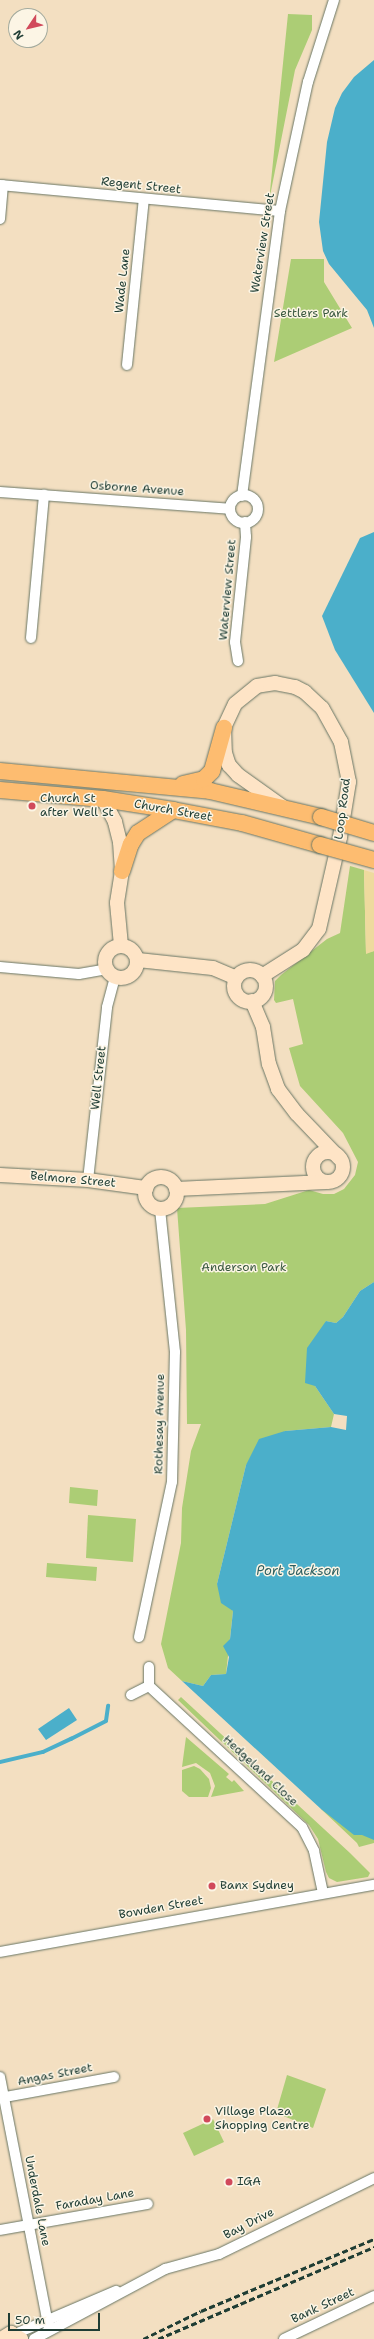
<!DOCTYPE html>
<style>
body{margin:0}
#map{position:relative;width:374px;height:2339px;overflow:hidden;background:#f3dfc1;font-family:"Shantell Sans",sans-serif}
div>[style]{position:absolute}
.green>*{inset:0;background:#accd75}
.sand>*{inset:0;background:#eeda9e}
.water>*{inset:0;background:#4bafca}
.pier>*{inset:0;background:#f3dfc1}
.stream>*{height:3.5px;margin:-1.75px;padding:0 1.75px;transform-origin:1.75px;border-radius:1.75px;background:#4bafca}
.roads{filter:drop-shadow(0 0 1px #697665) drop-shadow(0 0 1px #697665)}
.minor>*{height:10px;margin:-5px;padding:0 5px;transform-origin:5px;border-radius:5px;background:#fff}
.minor>.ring{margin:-5px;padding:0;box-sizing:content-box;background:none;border:10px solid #fff;border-radius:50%}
.secondary>*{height:14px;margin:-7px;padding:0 7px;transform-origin:7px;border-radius:7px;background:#fee4c6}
.secondary>.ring{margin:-7px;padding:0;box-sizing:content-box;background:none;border:14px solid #fee4c6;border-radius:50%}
.trunk>*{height:16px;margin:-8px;padding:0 8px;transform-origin:8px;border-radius:8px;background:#fdbc70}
.rail>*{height:3px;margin-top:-1.5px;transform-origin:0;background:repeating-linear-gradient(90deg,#1f3d34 0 6px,transparent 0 9px)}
.bridges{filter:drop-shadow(0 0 1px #697665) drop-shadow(0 0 1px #697665)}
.trunk-bridge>*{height:16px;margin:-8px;padding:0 8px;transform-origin:8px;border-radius:8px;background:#fdbc70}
.dots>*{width:11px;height:11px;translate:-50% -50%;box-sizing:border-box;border:2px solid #fcf5e5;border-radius:50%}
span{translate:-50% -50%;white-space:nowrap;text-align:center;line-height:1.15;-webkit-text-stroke:3px #fcf5e5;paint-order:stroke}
.street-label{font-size:12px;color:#1f3d34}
.park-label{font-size:12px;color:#3b5a41}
.poi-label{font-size:12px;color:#1f3d34}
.left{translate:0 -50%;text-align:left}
.water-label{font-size:13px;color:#2c5f61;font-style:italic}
.north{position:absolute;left:8px;top:8px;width:40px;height:40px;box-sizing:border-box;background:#fcf5e5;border:1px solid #a4ab9e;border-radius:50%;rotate:235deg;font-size:11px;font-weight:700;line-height:16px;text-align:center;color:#1f3d34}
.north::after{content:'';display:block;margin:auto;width:14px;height:18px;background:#d1495b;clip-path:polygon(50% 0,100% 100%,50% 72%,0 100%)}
.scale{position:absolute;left:8px;top:2313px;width:92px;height:18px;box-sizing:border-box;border:2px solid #1f3d34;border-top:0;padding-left:5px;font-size:12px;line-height:14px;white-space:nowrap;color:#1f3d34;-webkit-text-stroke:3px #fcf5e5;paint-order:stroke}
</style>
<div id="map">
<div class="green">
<i style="clip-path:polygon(288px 14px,312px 15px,312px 30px,295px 70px,269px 201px)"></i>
<i style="clip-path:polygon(291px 259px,324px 259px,324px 282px,352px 328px,274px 362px)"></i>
<i style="clip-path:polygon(350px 866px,364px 870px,366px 953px,374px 951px,374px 1282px,360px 1291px,343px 1317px,336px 1323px,326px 1321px,315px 1386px,334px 1414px,331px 1427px,285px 1431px,246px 1465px,217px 1584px,233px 1611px,226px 1674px,211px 1675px,203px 1686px,182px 1681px,168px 1668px,161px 1644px,181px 1543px,182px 1508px,191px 1451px,201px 1424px,187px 1424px,186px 1330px,177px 1208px,265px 1204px,309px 1190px,323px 1194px,334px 1194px,344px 1189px,355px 1175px,358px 1162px,343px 1133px,300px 1086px,289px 1048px,303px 1044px,293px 999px,276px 1003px,274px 1000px,275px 981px,281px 975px,327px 939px,340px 933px)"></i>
<i style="clip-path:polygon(70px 1487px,98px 1490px,97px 1506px,69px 1503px)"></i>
<i style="clip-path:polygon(88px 1515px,136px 1519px,133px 1562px,86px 1558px)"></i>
<i style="clip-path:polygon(47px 1563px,97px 1567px,96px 1581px,46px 1577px)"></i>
<i style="clip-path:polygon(181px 1697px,350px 1853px,370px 1873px,368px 1877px,337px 1882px,329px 1878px,326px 1872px,318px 1839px,309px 1825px,178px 1700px)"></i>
<i style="clip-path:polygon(186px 1737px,229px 1774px,226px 1777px,232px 1782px,234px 1780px,244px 1791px,211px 1797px,215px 1786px,210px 1773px,196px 1763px,182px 1767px)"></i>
<i style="clip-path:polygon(194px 1766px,200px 1769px,209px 1779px,211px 1788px,208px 1797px,189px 1797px,182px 1791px,182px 1770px)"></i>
<i style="clip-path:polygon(344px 1807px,374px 1810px,374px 1843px,359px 1847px,357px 1843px,321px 1809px)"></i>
<i style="clip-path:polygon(287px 2075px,326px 2089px,313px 2128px,276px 2113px)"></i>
<i style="clip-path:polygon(213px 2119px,224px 2142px,194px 2156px,183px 2133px)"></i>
</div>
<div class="sand">
<i style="clip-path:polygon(364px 870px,374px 873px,374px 951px,366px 954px)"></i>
</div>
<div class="water">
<i style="clip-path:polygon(374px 60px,374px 328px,367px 310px,329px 264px,323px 251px,319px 222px,327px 142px,335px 108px,342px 93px,354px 77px)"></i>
<i style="clip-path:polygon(374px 532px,374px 713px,335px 650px,322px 616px,360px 538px)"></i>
<i style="clip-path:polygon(374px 1282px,374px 1840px,362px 1835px,354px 1835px,321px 1809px,182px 1681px,203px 1686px,211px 1675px,226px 1674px,229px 1657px,223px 1646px,230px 1639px,233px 1611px,221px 1603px,217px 1584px,246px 1465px,259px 1439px,285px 1431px,331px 1427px,346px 1430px,347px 1416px,334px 1414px,315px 1386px,305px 1383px,307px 1348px,326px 1321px,336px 1323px,343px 1317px,360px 1291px)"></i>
<i style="clip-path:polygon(69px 1708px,77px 1720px,46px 1740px,38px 1729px)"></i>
</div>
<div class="pier">
<i style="clip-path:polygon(370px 808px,374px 809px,374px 843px,369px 835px)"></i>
</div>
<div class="stream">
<i style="left:0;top:1762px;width:44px;rotate:-13.1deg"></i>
<i style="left:43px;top:1752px;width:31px;rotate:-25deg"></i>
<i style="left:71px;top:1739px;width:39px;rotate:-27deg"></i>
<i style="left:106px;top:1721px;width:15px;rotate:-82deg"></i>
</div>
<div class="roads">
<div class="minor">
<i style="left:0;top:185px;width:281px;rotate:5.3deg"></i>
<i style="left:0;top:219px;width:34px;rotate:-85deg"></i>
<i style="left:127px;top:365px;width:167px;rotate:-84.2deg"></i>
<i style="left:0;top:492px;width:230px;rotate:4.2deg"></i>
<i class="ring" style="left:230px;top:495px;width:18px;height:18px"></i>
<i style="left:242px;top:496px;width:288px;rotate:-82.4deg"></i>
<i style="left:280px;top:211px;width:132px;rotate:-77.8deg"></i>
<i style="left:308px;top:82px;width:86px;rotate:-72.4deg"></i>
<i style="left:31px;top:638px;width:144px;rotate:-84.8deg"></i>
<i style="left:238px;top:661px;width:19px;rotate:-99deg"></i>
<i style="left:235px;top:642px;width:106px;rotate:-84deg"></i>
<i style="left:246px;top:537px;width:15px;rotate:-94deg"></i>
<i style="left:0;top:967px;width:79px;rotate:5.1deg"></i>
<i style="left:79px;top:974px;width:27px;rotate:-10deg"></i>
<i style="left:88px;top:1180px;width:174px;rotate:-83.7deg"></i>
<i style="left:107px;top:1007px;width:31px;rotate:-75deg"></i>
<i style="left:139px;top:1637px;width:158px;rotate:-78deg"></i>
<i style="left:172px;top:1482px;width:130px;rotate:-88.7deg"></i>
<i style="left:175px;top:1352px;width:144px;rotate:-96deg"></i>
<i style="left:149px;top:1667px;width:19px;rotate:90deg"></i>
<i style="left:131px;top:1695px;width:20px;rotate:-27deg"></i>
<i style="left:149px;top:1686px;width:208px;rotate:42.7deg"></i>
<i style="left:302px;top:1827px;width:27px;rotate:63deg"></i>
<i style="left:314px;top:1851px;width:43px;rotate:77.9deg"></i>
<i style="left:0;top:1952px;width:380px;rotate:-10.2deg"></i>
<i style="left:0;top:2077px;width:257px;rotate:79deg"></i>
<i style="left:0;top:2098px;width:116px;rotate:-10.4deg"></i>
<i style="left:0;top:2230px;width:150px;rotate:-10deg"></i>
<i style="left:15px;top:2334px;width:110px;rotate:-23.1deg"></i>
<i style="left:34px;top:2339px;width:149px;rotate:-28.1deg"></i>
<i style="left:165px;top:2269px;width:56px;rotate:-15.5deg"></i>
<i style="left:219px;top:2254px;width:173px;rotate:-26.1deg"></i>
<i style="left:284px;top:2339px;width:100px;rotate:-25.5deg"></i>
</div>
<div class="secondary">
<i style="left:103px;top:799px;width:26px;rotate:62deg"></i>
<i style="left:115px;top:822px;width:21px;rotate:76deg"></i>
<i style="left:120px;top:842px;width:29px;rotate:86deg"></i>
<i style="left:122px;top:871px;width:32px;rotate:99deg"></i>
<i style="left:117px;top:903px;width:42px;rotate:84.6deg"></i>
<i class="ring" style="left:105px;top:946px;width:18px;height:18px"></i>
<i style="left:138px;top:960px;width:75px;rotate:6.1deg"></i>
<i style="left:213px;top:968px;width:25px;rotate:23deg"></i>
<i class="ring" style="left:234px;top:970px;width:18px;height:18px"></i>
<i style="left:262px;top:976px;width:49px;rotate:-32.4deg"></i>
<i style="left:303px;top:950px;width:26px;rotate:-53deg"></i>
<i style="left:319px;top:929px;width:94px;rotate:-77.1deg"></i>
<i style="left:340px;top:837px;width:56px;rotate:-80.7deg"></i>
<i style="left:349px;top:782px;width:41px;rotate:-101.3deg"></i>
<i style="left:341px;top:742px;width:39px;rotate:-119deg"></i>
<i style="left:322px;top:708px;width:23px;rotate:-137deg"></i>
<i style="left:305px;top:692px;width:11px;rotate:-153deg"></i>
<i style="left:295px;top:687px;width:20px;rotate:-169deg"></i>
<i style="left:275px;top:683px;width:18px;rotate:171deg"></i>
<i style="left:257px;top:686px;width:28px;rotate:141deg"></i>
<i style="left:235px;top:704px;width:26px;rotate:115deg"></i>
<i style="left:224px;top:728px;width:25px;rotate:88deg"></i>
<i style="left:225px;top:753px;width:13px;rotate:72deg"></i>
<i style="left:229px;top:765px;width:13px;rotate:48deg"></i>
<i style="left:238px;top:775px;width:55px;rotate:35.4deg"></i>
<i style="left:252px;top:1001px;width:28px;rotate:67deg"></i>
<i style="left:263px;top:1027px;width:37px;rotate:81deg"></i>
<i style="left:269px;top:1064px;width:27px;rotate:70deg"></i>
<i style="left:278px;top:1089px;width:31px;rotate:53deg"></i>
<i style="left:297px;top:1114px;width:61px;rotate:46.3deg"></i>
<i class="ring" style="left:313px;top:1152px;width:16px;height:16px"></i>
<i style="left:0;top:1175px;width:88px;rotate:3.3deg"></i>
<i style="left:88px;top:1180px;width:59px;rotate:7.9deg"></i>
<i class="ring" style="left:145px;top:1177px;width:18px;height:18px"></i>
<i style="left:176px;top:1189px;width:150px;rotate:-2.7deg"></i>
<i style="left:1px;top:2339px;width:12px;rotate:-31deg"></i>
<i style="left:11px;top:2333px;width:12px;rotate:31deg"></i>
</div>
<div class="trunk">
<i style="left:0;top:771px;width:211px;rotate:5.4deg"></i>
<i style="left:210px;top:791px;width:114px;rotate:13.2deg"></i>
<i style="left:183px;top:784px;width:22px;rotate:-13deg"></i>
<i style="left:204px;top:779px;width:11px;rotate:-45deg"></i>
<i style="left:212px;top:771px;width:45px;rotate:-74.4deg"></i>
<i style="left:0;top:790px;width:103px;rotate:5deg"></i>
<i style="left:103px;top:799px;width:71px;rotate:8.9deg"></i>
<i style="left:173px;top:810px;width:70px;rotate:10.7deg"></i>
<i style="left:242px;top:823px;width:81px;rotate:15.8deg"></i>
<i style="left:122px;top:871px;width:28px;rotate:-72deg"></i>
<i style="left:131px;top:844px;width:13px;rotate:-58deg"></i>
<i style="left:138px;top:833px;width:42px;rotate:-33.3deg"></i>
</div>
</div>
<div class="rail">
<i style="left:143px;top:2339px;width:64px;rotate:-25.8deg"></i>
<i style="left:201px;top:2311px;width:187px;rotate:-22.6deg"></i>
<i style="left:158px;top:2339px;width:235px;rotate:-23.1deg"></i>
</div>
<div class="bridges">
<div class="trunk-bridge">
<i style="left:321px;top:817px;width:55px;rotate:16.8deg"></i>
<i style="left:320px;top:845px;width:56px;rotate:15.5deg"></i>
</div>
</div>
<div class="dots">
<i style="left:32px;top:806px;background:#d1495b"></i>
<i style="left:212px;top:1886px;background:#d1495b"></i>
<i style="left:207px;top:2119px;background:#d1495b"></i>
<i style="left:229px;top:2182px;background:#d1495b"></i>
</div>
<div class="street-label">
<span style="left:141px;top:186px;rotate:6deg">Regent Street</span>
<span style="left:263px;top:243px;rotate:-81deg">Waterview Street</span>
<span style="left:123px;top:281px;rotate:-84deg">Wade Lane</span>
<span style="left:137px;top:489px;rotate:4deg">Osborne Avenue</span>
<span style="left:228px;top:590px;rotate:-85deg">Waterview Street</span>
<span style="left:343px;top:809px;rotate:-83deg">Loop Road</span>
<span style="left:173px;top:811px;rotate:10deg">Church Street</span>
<span style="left:99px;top:1078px;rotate:-84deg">Well Street</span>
<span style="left:73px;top:1180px;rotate:5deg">Belmore Street</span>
<span style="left:160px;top:1424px;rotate:-89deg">Rothesay Avenue</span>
<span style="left:260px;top:1771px;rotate:43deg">Hedgeland Close</span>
<span style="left:161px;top:1908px;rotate:-10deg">Bowden Street</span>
<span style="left:55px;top:2075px;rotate:-11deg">Angas Street</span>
<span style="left:95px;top:2200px;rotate:-10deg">Faraday Lane</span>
<span style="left:37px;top:2201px;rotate:79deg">Underdale Lane</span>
<span style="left:249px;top:2224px;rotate:-27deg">Bay Drive</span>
<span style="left:323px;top:2306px;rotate:-25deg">Bank Street</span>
</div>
<div class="park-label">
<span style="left:311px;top:314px">Settlers Park</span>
<span style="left:244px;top:1268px">Anderson Park</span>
</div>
<div class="poi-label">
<span class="left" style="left:40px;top:806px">Church St<br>after Well St</span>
<span class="left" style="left:220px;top:1886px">Banx Sydney</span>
<span class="left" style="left:215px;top:2119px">Village Plaza<br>Shopping Centre</span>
<span class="left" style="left:237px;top:2182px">IGA</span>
</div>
<div class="water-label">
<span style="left:298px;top:1571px">Port Jackson</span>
</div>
<div class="north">N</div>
<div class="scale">50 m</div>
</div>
